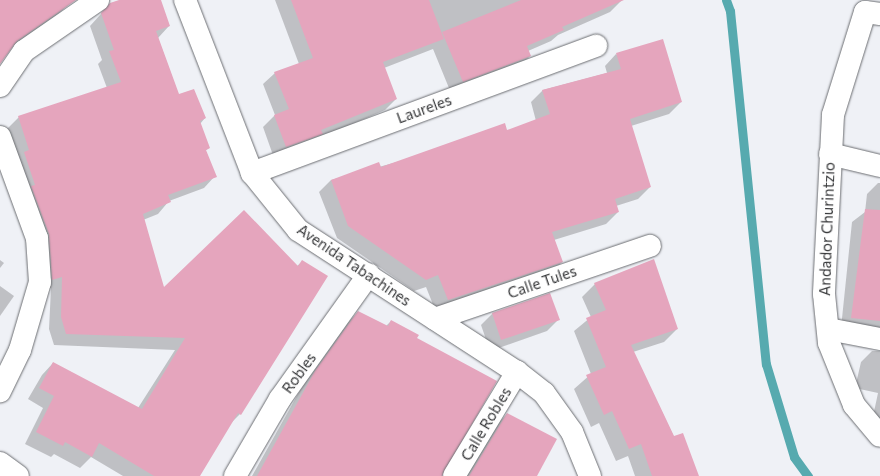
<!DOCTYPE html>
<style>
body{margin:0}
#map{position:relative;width:880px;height:476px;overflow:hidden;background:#eff1f6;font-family:Commissioner,sans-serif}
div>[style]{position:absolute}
.shadow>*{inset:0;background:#0003}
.stream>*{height:9px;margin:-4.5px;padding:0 4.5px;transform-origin:4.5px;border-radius:4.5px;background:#57aaaf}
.building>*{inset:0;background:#e5a5bd}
.roads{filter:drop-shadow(0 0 1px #6c6e72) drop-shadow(0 0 1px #6c6e72)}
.minor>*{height:22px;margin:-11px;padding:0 11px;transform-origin:11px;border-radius:11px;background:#fff}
span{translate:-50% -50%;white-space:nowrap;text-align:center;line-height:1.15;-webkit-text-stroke:3.5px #fefefe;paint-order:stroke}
.street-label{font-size:15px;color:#37383a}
</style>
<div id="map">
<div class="shadow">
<i style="clip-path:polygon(0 0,62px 0,68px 5px,57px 15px,11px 47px,0 62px)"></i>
<i style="clip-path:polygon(122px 0,160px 0,169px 26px,158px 38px,179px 96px,205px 118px,200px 124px,209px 148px,205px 151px,215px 176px,204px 188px,169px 201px,158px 214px,143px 220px,164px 289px,297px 266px,303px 261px,240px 414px,229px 425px,198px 476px,123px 476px,91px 457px,80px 468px,54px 454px,51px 457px,25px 444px,43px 408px,28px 399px,42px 375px,53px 363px,138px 408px,175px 350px,54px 345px,49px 329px,51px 288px,43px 290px,7px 129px,19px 117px,107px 88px,98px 64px,102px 60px,90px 26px,110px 4px)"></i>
<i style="clip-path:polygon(275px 0,622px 0,610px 12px,558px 35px,551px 41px,528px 51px,530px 56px,519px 68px,451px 93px,433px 49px,384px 68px,396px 99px,385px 110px,274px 158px,263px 127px,275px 115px,263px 84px,275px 73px,299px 64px)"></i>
<i style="clip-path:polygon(616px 54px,681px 102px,669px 114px,631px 126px,650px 187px,638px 199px,616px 206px,618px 212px,606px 224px,554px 240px,562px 262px,550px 274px,436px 312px,426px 287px,414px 291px,337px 238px,319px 192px,331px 180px,507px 132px,536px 121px,531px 102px,543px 90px,607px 73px,605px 66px)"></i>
<i style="clip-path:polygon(878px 183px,880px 183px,880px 348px,841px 328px,852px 222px,865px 212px,867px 194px)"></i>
<i style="clip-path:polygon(0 260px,4px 263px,0 268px)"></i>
<i style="clip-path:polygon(595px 284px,677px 329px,664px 342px,633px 352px,674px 437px,698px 476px,635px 476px,628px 456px,616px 461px,599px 423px,591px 427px,574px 389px,591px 374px,574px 331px,591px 317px,582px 297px)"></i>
<i style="clip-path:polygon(0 286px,14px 296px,0 316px)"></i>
<i style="clip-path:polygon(550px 294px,558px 320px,547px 331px,490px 351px,481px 325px,492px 314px)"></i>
<i style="clip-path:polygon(358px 312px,386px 326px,391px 321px,416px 338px,442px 476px,252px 476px,303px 385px,346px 324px)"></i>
<i style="clip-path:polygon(872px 351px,880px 351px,880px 423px,872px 421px,878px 393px,855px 388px,861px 362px)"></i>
<i style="clip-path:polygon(507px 414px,536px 476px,465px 476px,496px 425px)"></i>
</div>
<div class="stream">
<i style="left:726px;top:0;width:12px;rotate:70deg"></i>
<i style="left:730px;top:11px;width:355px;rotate:84.2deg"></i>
<i style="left:766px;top:364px;width:97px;rotate:73.2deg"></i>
<i style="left:794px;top:457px;width:24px;rotate:54deg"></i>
</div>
<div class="building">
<i style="clip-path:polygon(0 0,76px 0,17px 41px,0 64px)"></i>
<i style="clip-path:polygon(119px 0,161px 0,170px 26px,156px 31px,179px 94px,194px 89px,206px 118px,200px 121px,210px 148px,206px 150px,217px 177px,168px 195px,171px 202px,143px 214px,164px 287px,244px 210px,298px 266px,302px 260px,328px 276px,241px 415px,238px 413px,200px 476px,154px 476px,99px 443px,92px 457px,65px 442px,63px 446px,36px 432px,54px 396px,39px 388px,53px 362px,142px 409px,185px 338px,66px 334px,61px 317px,62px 277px,52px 280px,49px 234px,31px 186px,35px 185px,24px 152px,29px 150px,18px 116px,121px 82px,109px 51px,114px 50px,101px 13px,110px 3px)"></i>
<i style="clip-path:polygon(291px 0,429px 0,444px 39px,383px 62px,397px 99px,321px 130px,323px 134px,286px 147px,274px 115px,289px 109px,274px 72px,313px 58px)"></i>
<i style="clip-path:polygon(521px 0,624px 0,562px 27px,564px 30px,527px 46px,531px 56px,463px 82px,442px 32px)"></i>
<i style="clip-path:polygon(663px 39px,682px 102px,630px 119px,651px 187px,615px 199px,619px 212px,552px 232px,563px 262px,448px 300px,438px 275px,426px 280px,348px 226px,331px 180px,379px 162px,381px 167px,505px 123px,507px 130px,550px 114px,542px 90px,621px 69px,616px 53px)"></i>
<i style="clip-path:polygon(865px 209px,880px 210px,880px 321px,851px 318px)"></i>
<i style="clip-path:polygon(654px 259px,678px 329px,631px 345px,674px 436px,683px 433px,699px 476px,652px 476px,641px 444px,629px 449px,612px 411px,604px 415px,586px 375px,606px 367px,586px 318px,606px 310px,594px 283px)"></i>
<i style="clip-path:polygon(550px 293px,560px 320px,501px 340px,492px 313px)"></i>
<i style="clip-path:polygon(358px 311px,388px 326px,391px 320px,419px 335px,417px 338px,497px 381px,442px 476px,257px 476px,315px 371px)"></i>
<i style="clip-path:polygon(507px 413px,557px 439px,537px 476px,469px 476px)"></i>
</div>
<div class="roads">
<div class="minor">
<i style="left:185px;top:0;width:186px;rotate:68.8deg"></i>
<i style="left:252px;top:173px;width:73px;rotate:51.1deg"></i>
<i style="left:298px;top:230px;width:261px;rotate:33deg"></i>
<i style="left:517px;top:372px;width:34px;rotate:38deg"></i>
<i style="left:544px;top:393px;width:48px;rotate:54.3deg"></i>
<i style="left:572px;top:432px;width:48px;rotate:67.8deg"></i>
<i style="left:880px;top:14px;width:15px;rotate:-172deg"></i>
<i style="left:865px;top:12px;width:108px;rotate:107.3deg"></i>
<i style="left:833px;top:115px;width:179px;rotate:92.9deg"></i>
<i style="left:824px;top:294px;width:49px;rotate:84.2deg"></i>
<i style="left:829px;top:343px;width:67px;rotate:68deg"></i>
<i style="left:854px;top:405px;width:40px;rotate:50deg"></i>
<i style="left:0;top:86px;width:42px;rotate:-55.6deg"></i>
<i style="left:24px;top:51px;width:90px;rotate:-34.6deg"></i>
<i style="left:0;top:137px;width:108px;rotate:69.9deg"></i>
<i style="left:37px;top:238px;width:44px;rotate:86.1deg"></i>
<i style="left:40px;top:282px;width:71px;rotate:106.4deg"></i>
<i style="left:20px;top:350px;width:46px;rotate:116deg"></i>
<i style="left:830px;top:154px;width:51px;rotate:13.5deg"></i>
<i style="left:252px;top:173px;width:367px;rotate:-20.3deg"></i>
<i style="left:435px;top:319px;width:227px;rotate:-18.8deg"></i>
<i style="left:828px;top:329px;width:53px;rotate:10.9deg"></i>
<i style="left:0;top:463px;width:22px;rotate:36deg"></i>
<i style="left:235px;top:476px;width:89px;rotate:-59.7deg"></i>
<i style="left:280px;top:399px;width:153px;rotate:-54.5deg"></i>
<i style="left:454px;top:476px;width:122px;rotate:-58.8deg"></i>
</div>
</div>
<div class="street-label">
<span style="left:424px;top:109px;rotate:-20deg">Laureles</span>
<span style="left:827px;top:229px;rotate:-88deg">Andador Churintzio</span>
<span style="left:354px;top:265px;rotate:34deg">Avenida Tabachines</span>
<span style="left:542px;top:282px;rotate:-19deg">Calle Tules</span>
<span style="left:299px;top:373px;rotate:-54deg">Robles</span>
<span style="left:486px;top:424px;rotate:-59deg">Calle Robles</span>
</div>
</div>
